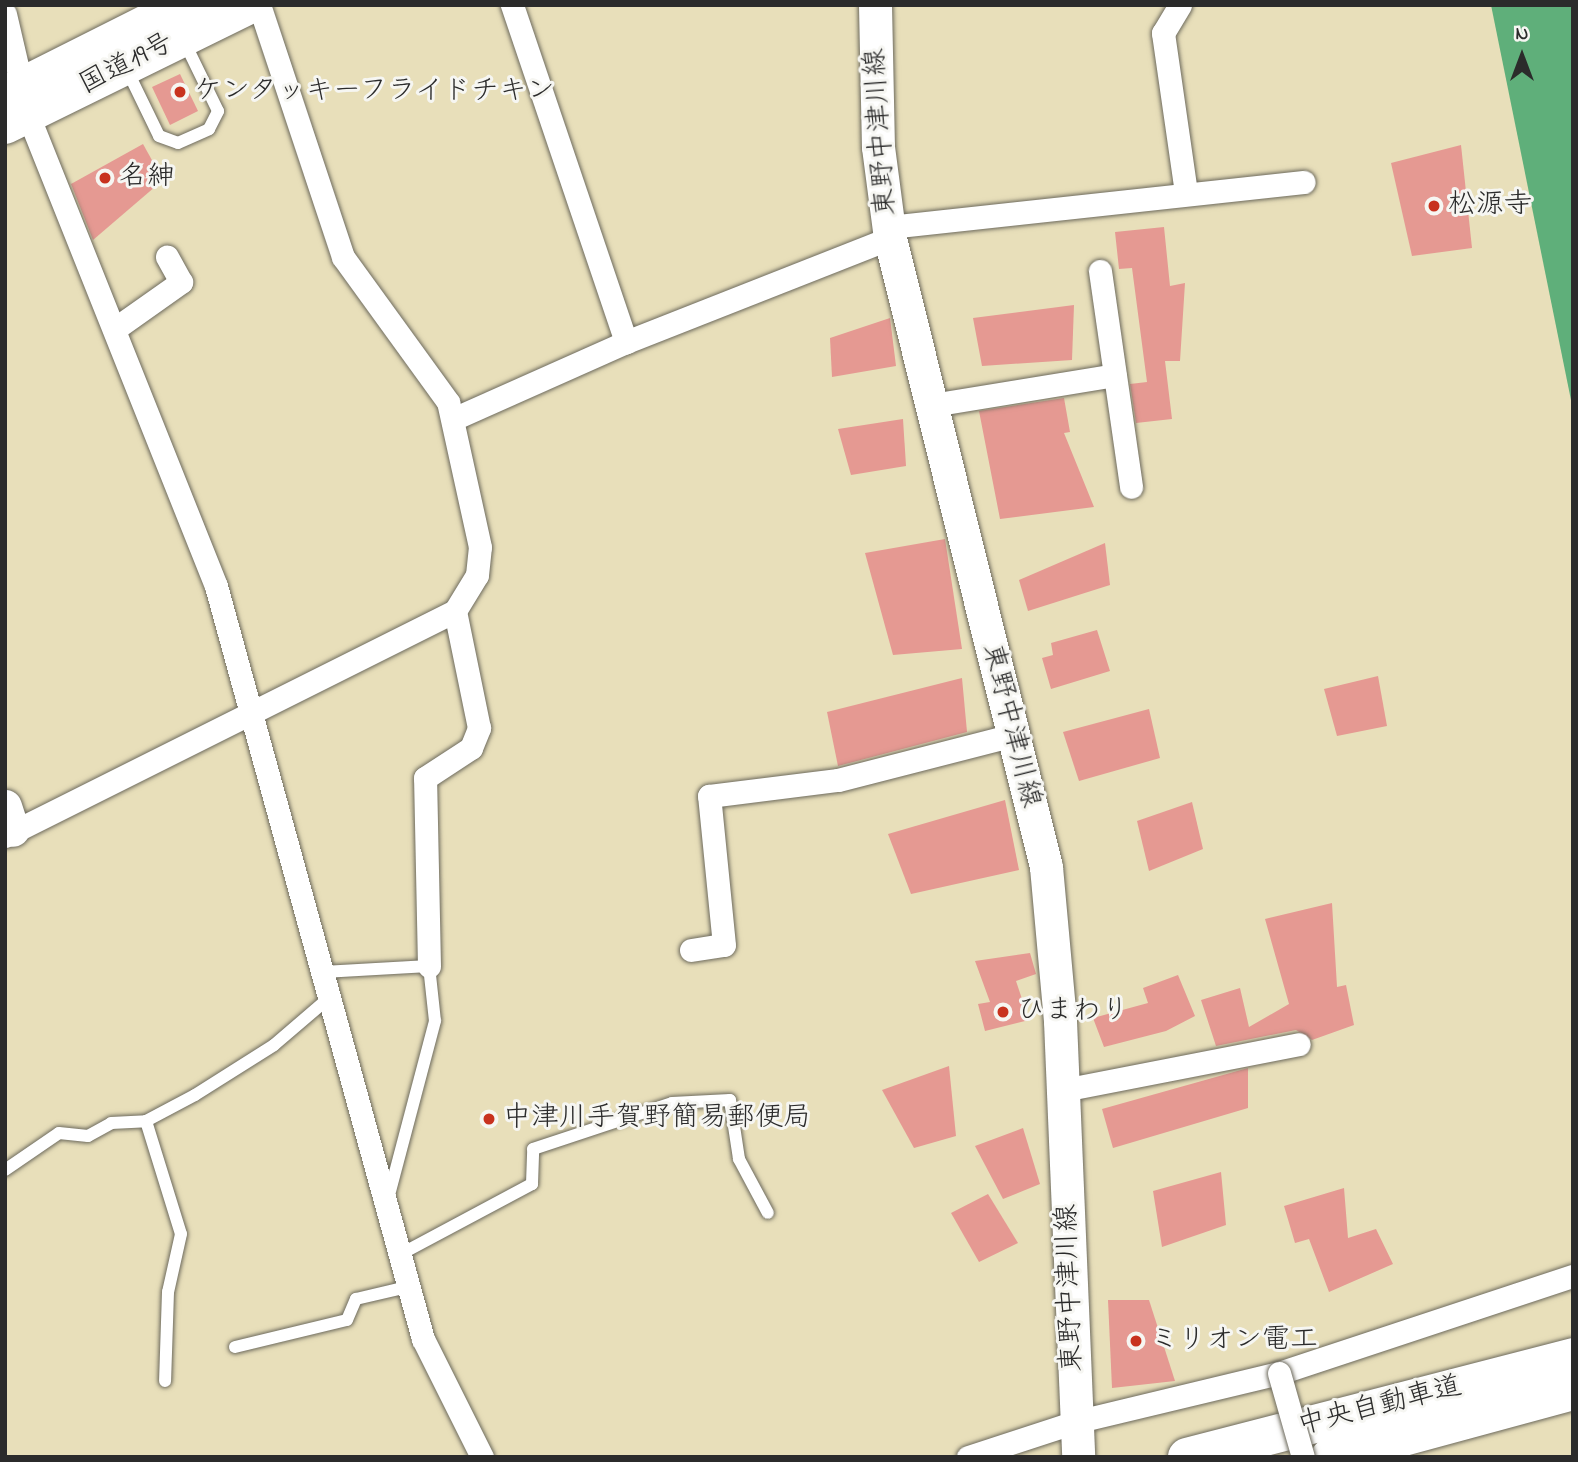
<!DOCTYPE html>
<meta charset="utf-8">
<style>
body{margin:0}
#map{position:relative;width:1578px;height:1462px;overflow:hidden;background:#e8dfba;font-family:"Indie Flower","Klee One",sans-serif}
div>[style]{position:absolute}
.forest>*{inset:0;background:#5faf7a}
.building>*{inset:0;background:#e59992}
.roads{filter:drop-shadow(0 0 2px #6d6a5d) drop-shadow(0 0 2px #6d6a5d)}
.lane>*{height:12px;margin:-6px;padding:0 6px;transform-origin:6px;border-radius:6px;background:#fff}
.street>*{height:23px;margin:-11.5px;padding:0 11.5px;transform-origin:11.5px;border-radius:11.5px;background:#fff}
.secondary>*{height:33px;margin:-16.5px;padding:0 16.5px;transform-origin:16.5px;border-radius:16.5px;background:#fff}
.highway>*{height:38px;margin:-19px;padding:0 19px;transform-origin:19px;border-radius:19px;background:#fff}
.bridges{filter:drop-shadow(0 0 2px #6d6a5d) drop-shadow(0 0 2px #6d6a5d)}
.street-bridge>*{height:23px;margin:-11.5px;padding:0 11.5px;transform-origin:11.5px;border-radius:11.5px;background:#fff}
.dots>*{width:19px;height:19px;translate:-50% -50%;box-sizing:border-box;border:4px solid #f6f6f2;border-radius:50%}
span{translate:-50% -50%;white-space:nowrap;text-align:center;line-height:1.15;-webkit-text-stroke:6px #f6f6f2;paint-order:stroke}
.street-label{font-size:28px;color:#2b2b2b}
.poi-label{font-size:28px;color:#2b2b2b}
.left{translate:0 -50%;text-align:left}
.frame{position:absolute;inset:0;border:7px solid #2b2b2b;pointer-events:none}
.north{position:absolute;left:1487px;top:21px;width:70px;height:70px;-webkit-text-stroke:5px #f6f6f2;paint-order:stroke;rotate:0deg;font-size:19px;font-weight:700;line-height:28px;text-align:center;color:#2b2b2b}
.north::after{content:'';display:block;margin:auto;width:24px;height:32px;background:#2b2b2b;clip-path:polygon(50% 0,100% 100%,50% 72%,0 100%)}
</style>
<div id="map">
<div class="forest">
<i style="clip-path:polygon(1491px 5px,1573px 5px,1573px 410px)"></i>
</div>
<div class="building">
<i style="clip-path:polygon(180px 74px,198px 111px,170px 125px,152px 87px)"></i>
<i style="clip-path:polygon(143px 144px,163px 180px,93px 240px,71px 184px)"></i>
<i style="clip-path:polygon(1461px 145px,1472px 248px,1412px 256px,1391px 163px)"></i>
<i style="clip-path:polygon(1164px 227px,1170px 286px,1185px 283px,1180px 361px,1165px 361px,1172px 419px,1136px 423px,1130px 384px,1147px 382px,1132px 268px,1119px 269px,1115px 232px)"></i>
<i style="clip-path:polygon(1074px 305px,1072px 360px,982px 366px,973px 318px)"></i>
<i style="clip-path:polygon(890px 318px,896px 366px,832px 377px,830px 338px)"></i>
<i style="clip-path:polygon(1064px 398px,1070px 432px,1064px 433px,1094px 507px,1000px 519px,979px 411px)"></i>
<i style="clip-path:polygon(903px 419px,906px 466px,851px 475px,838px 429px)"></i>
<i style="clip-path:polygon(945px 539px,962px 649px,893px 655px,865px 553px)"></i>
<i style="clip-path:polygon(1105px 543px,1110px 585px,1028px 611px,1019px 580px)"></i>
<i style="clip-path:polygon(1097px 630px,1110px 671px,1051px 689px,1042px 658px,1053px 655px,1051px 643px)"></i>
<i style="clip-path:polygon(1378px 676px,1387px 726px,1337px 736px,1324px 689px)"></i>
<i style="clip-path:polygon(962px 678px,967px 732px,838px 766px,827px 712px)"></i>
<i style="clip-path:polygon(1149px 709px,1160px 758px,1079px 781px,1063px 732px)"></i>
<i style="clip-path:polygon(1005px 800px,1019px 870px,911px 894px,888px 834px)"></i>
<i style="clip-path:polygon(1192px 802px,1203px 849px,1149px 871px,1137px 821px)"></i>
<i style="clip-path:polygon(1332px 903px,1337px 987px,1346px 985px,1354px 1025px,1312px 1040px,1296px 1030px,1216px 1046px,1201px 1000px,1240px 988px,1249px 1027px,1289px 1004px,1265px 919px)"></i>
<i style="clip-path:polygon(1030px 953px,1036px 974px,1016px 981px,1029px 1020px,985px 1031px,978px 1004px,990px 1002px,975px 961px)"></i>
<i style="clip-path:polygon(1178px 975px,1195px 1016px,1166px 1031px,1104px 1047px,1093px 1018px,1148px 1003px,1143px 988px)"></i>
<i style="clip-path:polygon(949px 1066px,956px 1136px,914px 1148px,882px 1090px)"></i>
<i style="clip-path:polygon(1248px 1068px,1248px 1108px,1113px 1148px,1102px 1109px)"></i>
<i style="clip-path:polygon(1023px 1128px,1040px 1184px,1003px 1199px,975px 1146px)"></i>
<i style="clip-path:polygon(1221px 1172px,1226px 1225px,1162px 1247px,1153px 1191px)"></i>
<i style="clip-path:polygon(1344px 1188px,1348px 1238px,1376px 1229px,1393px 1264px,1329px 1292px,1309px 1239px,1295px 1243px,1284px 1206px)"></i>
<i style="clip-path:polygon(988px 1194px,1018px 1243px,979px 1262px,951px 1213px)"></i>
<i style="clip-path:polygon(1108px 1300px,1149px 1300px,1175px 1381px,1112px 1388px)"></i>
</div>
<div class="roads">
<div class="lane">
<i style="left:127px;top:70px;width:73px;rotate:64.1deg"></i>
<i style="left:159px;top:136px;width:20px;rotate:20deg"></i>
<i style="left:178px;top:143px;width:34px;rotate:-24deg"></i>
<i style="left:209px;top:129px;width:20px;rotate:-63deg"></i>
<i style="left:218px;top:111px;width:78px;rotate:-115.9deg"></i>
<i style="left:323px;top:972px;width:106px;rotate:-3.2deg"></i>
<i style="left:429px;top:966px;width:55px;rotate:83.8deg"></i>
<i style="left:435px;top:1021px;width:184px;rotate:104.8deg"></i>
<i style="left:146px;top:1121px;width:118px;rotate:72.8deg"></i>
<i style="left:181px;top:1234px;width:59px;rotate:102.6deg"></i>
<i style="left:168px;top:1292px;width:89px;rotate:91.9deg"></i>
<i style="left:5px;top:1170px;width:65px;rotate:-34.4deg"></i>
<i style="left:59px;top:1133px;width:29px;rotate:6deg"></i>
<i style="left:88px;top:1136px;width:26px;rotate:-29deg"></i>
<i style="left:111px;top:1123px;width:35px;rotate:-3deg"></i>
<i style="left:146px;top:1121px;width:55px;rotate:-28deg"></i>
<i style="left:195px;top:1095px;width:93px;rotate:-32.3deg"></i>
<i style="left:274px;top:1045px;width:74px;rotate:-40.6deg"></i>
<i style="left:399px;top:1255px;width:151px;rotate:-28.1deg"></i>
<i style="left:532px;top:1184px;width:35px;rotate:-88deg"></i>
<i style="left:533px;top:1149px;width:146px;rotate:-18.3deg"></i>
<i style="left:672px;top:1103px;width:58px;rotate:-3deg"></i>
<i style="left:730px;top:1100px;width:60px;rotate:81.3deg"></i>
<i style="left:739px;top:1159px;width:61px;rotate:61.8deg"></i>
<i style="left:235px;top:1347px;width:115px;rotate:-13.6deg"></i>
<i style="left:347px;top:1320px;width:23px;rotate:-67deg"></i>
<i style="left:356px;top:1299px;width:52px;rotate:-13.2deg"></i>
</div>
<div class="street">
<i style="left:512px;top:5px;width:356px;rotate:71.3deg"></i>
<i style="left:1180px;top:5px;width:33px;rotate:121deg"></i>
<i style="left:1163px;top:33px;width:162px;rotate:81.8deg"></i>
<i style="left:5px;top:14px;width:75px;rotate:76.9deg"></i>
<i style="left:28px;top:115px;width:507px;rotate:68.24deg"></i>
<i style="left:216px;top:586px;width:781px;rotate:74.63deg"></i>
<i style="left:423px;top:1339px;width:132px;rotate:63.4deg"></i>
<i style="left:889px;top:227px;width:417px;rotate:-6.2deg"></i>
<i style="left:1100px;top:271px;width:218px;rotate:81.8deg"></i>
<i style="left:116px;top:328px;width:80px;rotate:-35.3deg"></i>
<i style="left:181px;top:282px;width:29px;rotate:-119deg"></i>
<i style="left:932px;top:405px;width:185px;rotate:-9.3deg"></i>
<i style="left:453px;top:419px;width:189px;rotate:-24deg"></i>
<i style="left:626px;top:342px;width:284px;rotate:-21.5deg"></i>
<i style="left:5px;top:836px;width:503px;rotate:-26.57deg"></i>
<i style="left:455px;top:611px;width:42px;rotate:-58.6deg"></i>
<i style="left:477px;top:575px;width:28px;rotate:-84deg"></i>
<i style="left:480px;top:547px;width:148px;rotate:-102.4deg"></i>
<i style="left:448px;top:402px;width:179px;rotate:-125.9deg"></i>
<i style="left:343px;top:257px;width:266px;rotate:-108.4deg"></i>
<i style="left:691px;top:950px;width:33px;rotate:-9deg"></i>
<i style="left:724px;top:945px;width:150px;rotate:-95.7deg"></i>
<i style="left:709px;top:796px;width:130px;rotate:-7.1deg"></i>
<i style="left:838px;top:780px;width:181px;rotate:-14.4deg"></i>
<i style="left:429px;top:966px;width:188px;rotate:-91.2deg"></i>
<i style="left:425px;top:778px;width:55px;rotate:-33.1deg"></i>
<i style="left:471px;top:748px;width:22px;rotate:-68deg"></i>
<i style="left:479px;top:728px;width:119px;rotate:-101.6deg"></i>
<i style="left:1063px;top:1090px;width:240px;rotate:-11deg"></i>
<i style="left:968px;top:1457px;width:113px;rotate:-18.1deg"></i>
<i style="left:1075px;top:1422px;width:210px;rotate:-13.5deg"></i>
<i style="left:1279px;top:1373px;width:310px;rotate:-18.3deg"></i>
</div>
<div class="secondary">
<i style="left:875px;top:5px;width:142px;rotate:88.8deg"></i>
<i style="left:878px;top:147px;width:92px;rotate:82.5deg"></i>
<i style="left:890px;top:238px;width:648px;rotate:76.07deg"></i>
<i style="left:1046px;top:867px;width:155px;rotate:84.8deg"></i>
<i style="left:1060px;top:1021px;width:436px;rotate:87.6deg"></i>
<i style="left:5px;top:806px;width:25px;rotate:72deg"></i>
</div>
<div class="highway">
<i style="left:5px;top:95px;width:200px;rotate:-26.7deg"></i>
<i style="left:5px;top:125px;width:272px;rotate:-26.2deg"></i>
<i style="left:1187px;top:1457px;width:399px;rotate:-14.5deg"></i>
<i style="left:1330px;top:1457px;width:252px;rotate:-15.2deg"></i>
</div>
</div>
<div class="bridges">
<div class="street-bridge">
<i style="left:1279px;top:1373px;width:87px;rotate:74.1deg"></i>
</div>
</div>
<div class="dots">
<i style="left:180px;top:92px;background:#c8321e"></i>
<i style="left:105px;top:178px;background:#c8321e"></i>
<i style="left:1434px;top:206px;background:#c8321e"></i>
<i style="left:1003px;top:1012px;background:#c8321e"></i>
<i style="left:489px;top:1119px;background:#c8321e"></i>
<i style="left:1136px;top:1341px;background:#c8321e"></i>
</div>
<div class="street-label">
<span style="left:127px;top:65px;rotate:-27deg">国道19号</span>
<span style="left:882px;top:132px;rotate:-94deg">東野中津川線</span>
<span style="left:1010px;top:726px;rotate:76deg">東野中津川線</span>
<span style="left:1071px;top:1288px;rotate:-92deg">東野中津川線</span>
<span style="left:1380px;top:1407px;rotate:-14deg">中央自動車道</span>
</div>
<div class="poi-label">
<span class="left" style="left:194px;top:92px">ケンタッキーフライドチキン</span>
<span class="left" style="left:119px;top:178px">名紳</span>
<span class="left" style="left:1448px;top:206px">松源寺</span>
<span class="left" style="left:1017px;top:1012px">ひまわり</span>
<span class="left" style="left:503px;top:1119px">中津川手賀野簡易郵便局</span>
<span class="left" style="left:1150px;top:1341px">ミリオン電工</span>
</div>
<div class="frame"></div>
<div class="north">N</div>
</div>
